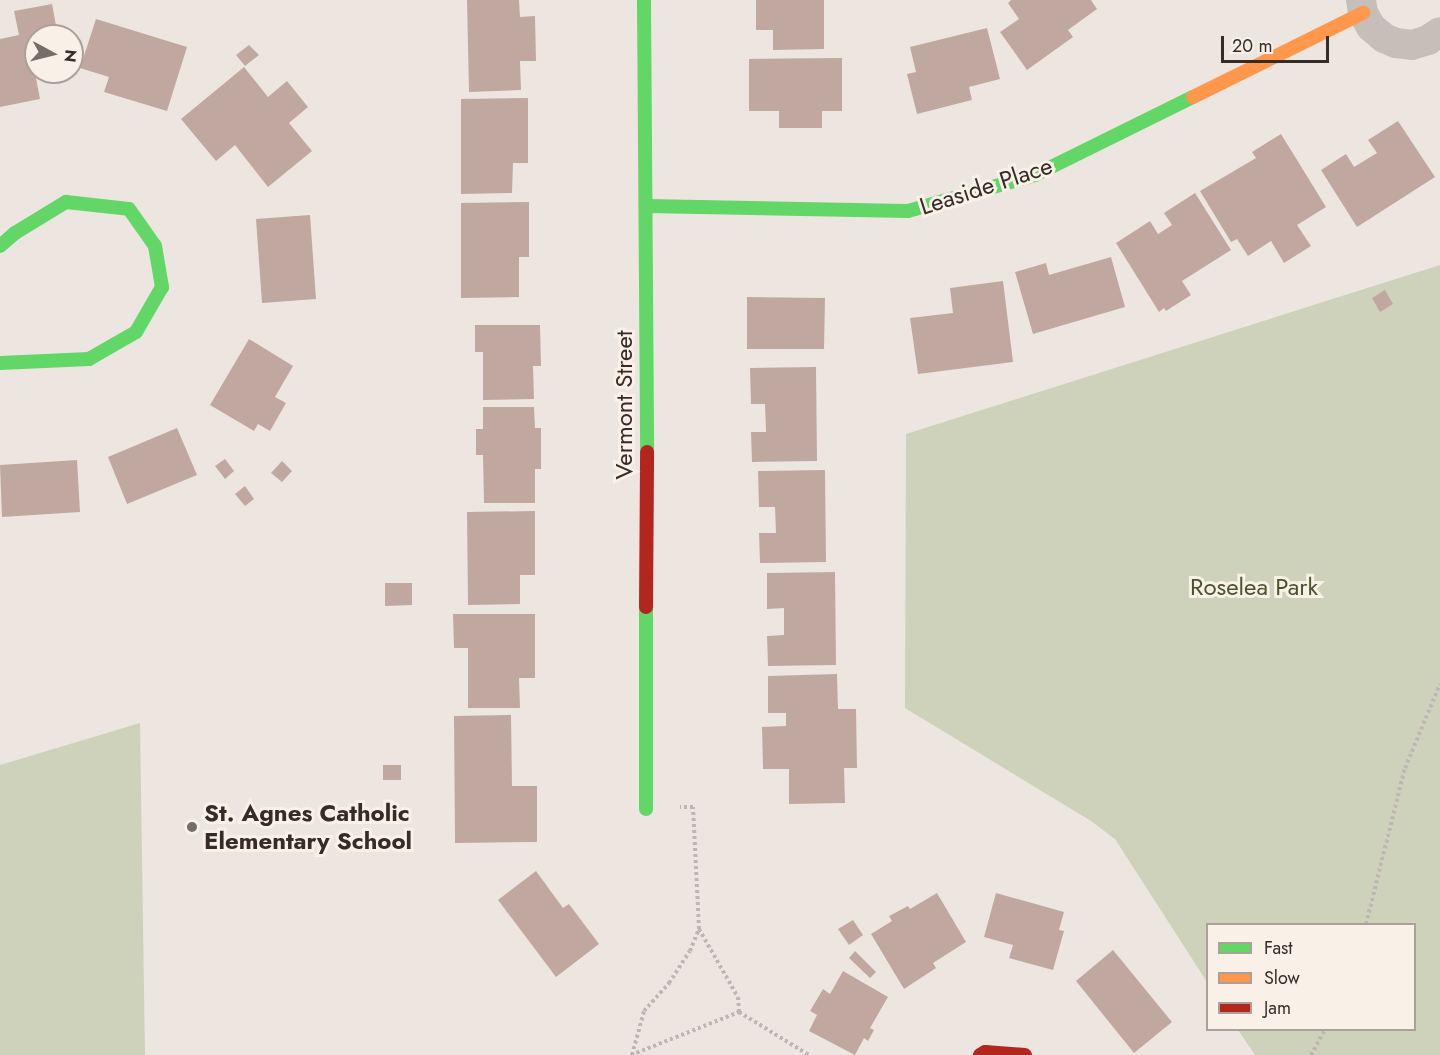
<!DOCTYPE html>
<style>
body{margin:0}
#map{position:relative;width:1440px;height:1055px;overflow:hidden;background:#ede6e0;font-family:Jost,sans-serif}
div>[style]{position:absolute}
.green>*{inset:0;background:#cfd2ba}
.building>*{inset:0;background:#c0a8a1}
.path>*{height:4px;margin-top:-2px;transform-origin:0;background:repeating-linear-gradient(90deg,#beb6b2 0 3px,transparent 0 6px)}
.street>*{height:30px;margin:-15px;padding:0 15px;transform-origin:15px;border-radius:15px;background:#c6beb9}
.fast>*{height:14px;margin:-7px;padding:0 7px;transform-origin:7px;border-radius:7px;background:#63d668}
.slow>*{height:14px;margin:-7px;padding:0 7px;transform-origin:7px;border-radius:7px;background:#ff974d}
.jam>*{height:14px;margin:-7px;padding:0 7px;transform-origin:7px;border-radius:7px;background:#b3261e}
.dots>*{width:16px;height:16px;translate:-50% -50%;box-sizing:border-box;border:3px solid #f9f0e7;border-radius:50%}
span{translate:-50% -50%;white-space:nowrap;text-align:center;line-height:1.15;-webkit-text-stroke:6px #f9f0e7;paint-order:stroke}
.street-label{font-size:24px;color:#362b27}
.park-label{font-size:24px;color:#48542b}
.poi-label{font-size:24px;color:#362b27;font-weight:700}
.left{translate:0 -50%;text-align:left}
.legend{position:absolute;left:1206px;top:923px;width:210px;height:108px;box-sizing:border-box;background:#f9f0e7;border:2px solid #aba19a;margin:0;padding:8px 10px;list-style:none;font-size:18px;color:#362b27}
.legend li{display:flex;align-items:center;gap:12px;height:30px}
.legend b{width:30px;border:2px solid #aba19a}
.north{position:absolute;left:24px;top:24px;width:60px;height:60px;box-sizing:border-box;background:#f9f0e7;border:2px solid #aba19a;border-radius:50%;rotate:97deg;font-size:16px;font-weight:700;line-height:24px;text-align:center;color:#362b27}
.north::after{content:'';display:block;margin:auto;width:21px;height:27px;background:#766c68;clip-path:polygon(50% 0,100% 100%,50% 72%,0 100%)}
.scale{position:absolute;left:1221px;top:36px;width:108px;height:27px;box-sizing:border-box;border:3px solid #362b27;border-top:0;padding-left:8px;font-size:18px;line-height:21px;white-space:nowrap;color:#362b27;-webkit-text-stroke:4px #f9f0e7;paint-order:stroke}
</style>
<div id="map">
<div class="green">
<i style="clip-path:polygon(1440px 265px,1440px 1055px,1255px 1055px,1238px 1030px,1414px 1030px,1414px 924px,1208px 924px,1207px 982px,1115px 839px,1091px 821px,905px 708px,906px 434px)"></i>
<i style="clip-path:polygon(140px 723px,145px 1055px,0 1055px,0 765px)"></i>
</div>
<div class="building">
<i style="clip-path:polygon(467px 0,519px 0,520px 17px,535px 16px,536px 61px,520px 61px,521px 90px,469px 92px)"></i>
<i style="clip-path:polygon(756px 0,824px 0,824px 49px,773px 50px,773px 30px,756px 30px)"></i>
<i style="clip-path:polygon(1011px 0,1091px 0,1097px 9px,1068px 30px,1073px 37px,1027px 70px,1000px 32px,1019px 19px,1008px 3px)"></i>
<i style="clip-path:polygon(52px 4px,58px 36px,36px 36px,36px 57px,32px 57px,40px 99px,0 107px,0 39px,19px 35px,14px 11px)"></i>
<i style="clip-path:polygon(96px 19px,187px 47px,167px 111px,104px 92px,109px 77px,80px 68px)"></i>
<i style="clip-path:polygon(987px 28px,1000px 79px,969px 87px,972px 100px,917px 114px,907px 74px,916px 72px,910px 47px)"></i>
<i style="clip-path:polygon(249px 45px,259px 55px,245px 66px,236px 55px)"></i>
<i style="clip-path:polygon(842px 58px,842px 111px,822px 111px,822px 128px,779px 128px,779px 111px,749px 111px,749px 59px)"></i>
<i style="clip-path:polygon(244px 67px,268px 97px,287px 81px,308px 107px,289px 123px,312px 151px,268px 187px,235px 145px,216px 161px,181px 119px)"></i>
<i style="clip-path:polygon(528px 98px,528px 163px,513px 163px,512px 193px,461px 194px,461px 99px)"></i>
<i style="clip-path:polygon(1398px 121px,1435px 177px,1357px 227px,1321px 170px,1346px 154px,1354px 167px,1377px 153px,1368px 140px)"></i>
<i style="clip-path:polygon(1281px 134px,1326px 207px,1297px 225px,1311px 246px,1284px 263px,1271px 241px,1248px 256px,1237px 239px,1231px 242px,1200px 191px,1256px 158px,1252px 152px)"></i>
<i style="clip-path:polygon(1195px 193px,1231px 250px,1182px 281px,1191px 295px,1166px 311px,1164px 308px,1159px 312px,1116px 243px,1150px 221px,1158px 234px,1172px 225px,1164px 213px)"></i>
<i style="clip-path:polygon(529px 202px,529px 257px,519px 257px,519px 297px,461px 298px,461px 203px)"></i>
<i style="clip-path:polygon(310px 215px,316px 299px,262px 303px,256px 219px)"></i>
<i style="clip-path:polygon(1111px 257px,1125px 307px,1033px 334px,1015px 272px,1046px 263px,1049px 275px)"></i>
<i style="clip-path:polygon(1003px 281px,1013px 362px,918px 374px,910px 318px,953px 313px,950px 288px)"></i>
<i style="clip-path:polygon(1385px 290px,1393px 304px,1380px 312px,1372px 298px)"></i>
<i style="clip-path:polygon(747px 297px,825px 298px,824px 349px,747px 349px)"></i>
<i style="clip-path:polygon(475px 325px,540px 325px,541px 366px,533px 366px,534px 399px,483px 400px,483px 352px,475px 352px)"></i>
<i style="clip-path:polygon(249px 339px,293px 366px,275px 397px,286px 403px,270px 431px,258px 424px,254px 431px,210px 405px)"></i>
<i style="clip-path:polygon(816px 367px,817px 461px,752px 462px,751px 432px,766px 432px,765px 404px,751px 404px,750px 368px)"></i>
<i style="clip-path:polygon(483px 407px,534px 407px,535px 428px,541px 428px,541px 469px,535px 469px,535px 503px,484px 503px,483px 455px,476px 455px,476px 429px,483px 429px)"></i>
<i style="clip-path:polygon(177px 428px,197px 475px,127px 504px,108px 457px)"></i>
<i style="clip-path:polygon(225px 459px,234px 471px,225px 479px,215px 466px)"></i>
<i style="clip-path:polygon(77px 460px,80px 512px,2px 517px,0 465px)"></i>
<i style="clip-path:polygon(282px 461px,292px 471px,282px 482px,271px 473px)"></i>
<i style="clip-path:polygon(825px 470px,826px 562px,760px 563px,759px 533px,776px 533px,775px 507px,759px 507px,758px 471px)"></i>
<i style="clip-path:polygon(245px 486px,254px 499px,245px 506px,235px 494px)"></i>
<i style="clip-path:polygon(535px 511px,535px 575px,520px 575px,520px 604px,468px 605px,467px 512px)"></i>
<i style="clip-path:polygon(835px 572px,836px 665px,768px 666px,767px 636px,784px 635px,784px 608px,767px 609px,767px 573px)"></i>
<i style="clip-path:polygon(385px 583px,412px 583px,412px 605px,385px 606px)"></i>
<i style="clip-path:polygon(453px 614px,535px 614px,535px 678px,519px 678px,520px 708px,468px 708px,468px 648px,454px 648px)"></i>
<i style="clip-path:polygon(837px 674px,838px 709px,856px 709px,857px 768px,844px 768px,845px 803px,789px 804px,789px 769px,763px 769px,762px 727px,786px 726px,786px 713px,768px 713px,768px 676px)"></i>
<i style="clip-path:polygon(511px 715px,512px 786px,537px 786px,537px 842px,455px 843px,454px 716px)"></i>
<i style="clip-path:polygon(383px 765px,401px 765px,401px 780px,383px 780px)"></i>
<i style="clip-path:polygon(536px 871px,563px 908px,569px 904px,599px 944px,556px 977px,498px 900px)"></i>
<i style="clip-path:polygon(937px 893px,966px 942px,933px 963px,936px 968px,904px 989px,871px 934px,892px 921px,889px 916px,908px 906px,910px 909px)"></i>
<i style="clip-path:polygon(996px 893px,1064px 912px,1059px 930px,1064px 931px,1053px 970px,1009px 958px,1013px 945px,984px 937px)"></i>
<i style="clip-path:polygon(853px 920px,863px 935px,849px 945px,838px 929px)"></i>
<i style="clip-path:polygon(1113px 950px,1172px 1022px,1134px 1053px,1076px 981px)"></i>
<i style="clip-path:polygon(855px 951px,876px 972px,870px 978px,849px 958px)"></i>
<i style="clip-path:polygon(843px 971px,888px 997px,870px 1028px,874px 1030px,868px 1041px,864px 1038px,855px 1055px,809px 1031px,817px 1015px,810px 1011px,823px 989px,830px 994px)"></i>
</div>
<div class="path">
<i style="left:1366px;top:924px;width:161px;rotate:-76deg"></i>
<i style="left:1405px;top:768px;width:91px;rotate:-67.4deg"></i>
<i style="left:699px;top:929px;width:78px;rotate:60.2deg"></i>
<i style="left:738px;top:997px;width:15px;rotate:86deg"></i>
<i style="left:739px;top:1012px;width:82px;rotate:31.6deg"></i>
<i style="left:631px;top:1055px;width:116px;rotate:-21.7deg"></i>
<i style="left:632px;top:1055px;width:46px;rotate:-74.7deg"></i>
<i style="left:644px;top:1011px;width:38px;rotate:-48deg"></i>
<i style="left:669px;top:983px;width:38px;rotate:-57deg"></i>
<i style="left:690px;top:951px;width:24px;rotate:-68deg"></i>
<i style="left:699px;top:929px;width:122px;rotate:-92.8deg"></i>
<i style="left:693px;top:807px;width:13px;rotate:180deg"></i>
<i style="left:1311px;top:1055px;width:29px;rotate:-61deg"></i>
</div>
<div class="street">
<i style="left:1361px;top:0;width:13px;rotate:81deg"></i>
<i style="left:1363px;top:13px;width:16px;rotate:60deg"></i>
<i style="left:1371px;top:27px;width:17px;rotate:40deg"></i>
<i style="left:1384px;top:38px;width:13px;rotate:23deg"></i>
<i style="left:1396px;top:43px;width:16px;rotate:7deg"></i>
<i style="left:1412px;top:45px;width:17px;rotate:-17deg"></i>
<i style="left:1428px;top:40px;width:14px;rotate:-34deg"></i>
</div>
<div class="fast">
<i style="left:644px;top:0;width:452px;rotate:89.6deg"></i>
<i style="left:647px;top:206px;width:261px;rotate:1.1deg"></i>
<i style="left:908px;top:211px;width:132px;rotate:-15.8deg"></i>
<i style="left:1035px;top:175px;width:176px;rotate:-26.3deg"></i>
<i style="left:0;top:246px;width:20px;rotate:-41deg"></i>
<i style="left:15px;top:233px;width:60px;rotate:-31.3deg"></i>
<i style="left:66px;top:202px;width:63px;rotate:6.3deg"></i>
<i style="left:129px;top:209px;width:45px;rotate:54.9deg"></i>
<i style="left:155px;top:246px;width:42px;rotate:80.3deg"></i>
<i style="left:162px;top:287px;width:52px;rotate:120deg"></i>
<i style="left:136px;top:332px;width:54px;rotate:150.1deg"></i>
<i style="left:89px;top:359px;width:89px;rotate:177.4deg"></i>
<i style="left:646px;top:809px;width:202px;rotate:-90deg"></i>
</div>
<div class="slow">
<i style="left:1193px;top:97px;width:190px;rotate:-26.3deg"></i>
</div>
<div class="jam">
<i style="left:646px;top:607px;width:155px;rotate:-89.6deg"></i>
<i style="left:980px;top:1055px;width:6px;rotate:-31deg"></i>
<i style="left:985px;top:1052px;width:40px;rotate:4.3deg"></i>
</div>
<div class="dots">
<i style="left:192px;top:827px;background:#766c68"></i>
</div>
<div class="street-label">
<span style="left:986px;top:186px;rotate:-18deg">Leaside Place</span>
<span style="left:624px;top:405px;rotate:-90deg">Vermont Street</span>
</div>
<div class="park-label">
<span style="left:1254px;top:587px">Roselea Park</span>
</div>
<div class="poi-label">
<span class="left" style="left:204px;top:827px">St. Agnes Catholic<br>Elementary School</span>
</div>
<ul class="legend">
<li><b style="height:8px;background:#63d668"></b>Fast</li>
<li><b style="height:8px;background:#ff974d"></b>Slow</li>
<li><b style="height:8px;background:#b3261e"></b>Jam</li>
</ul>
<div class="north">N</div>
<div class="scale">20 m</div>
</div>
